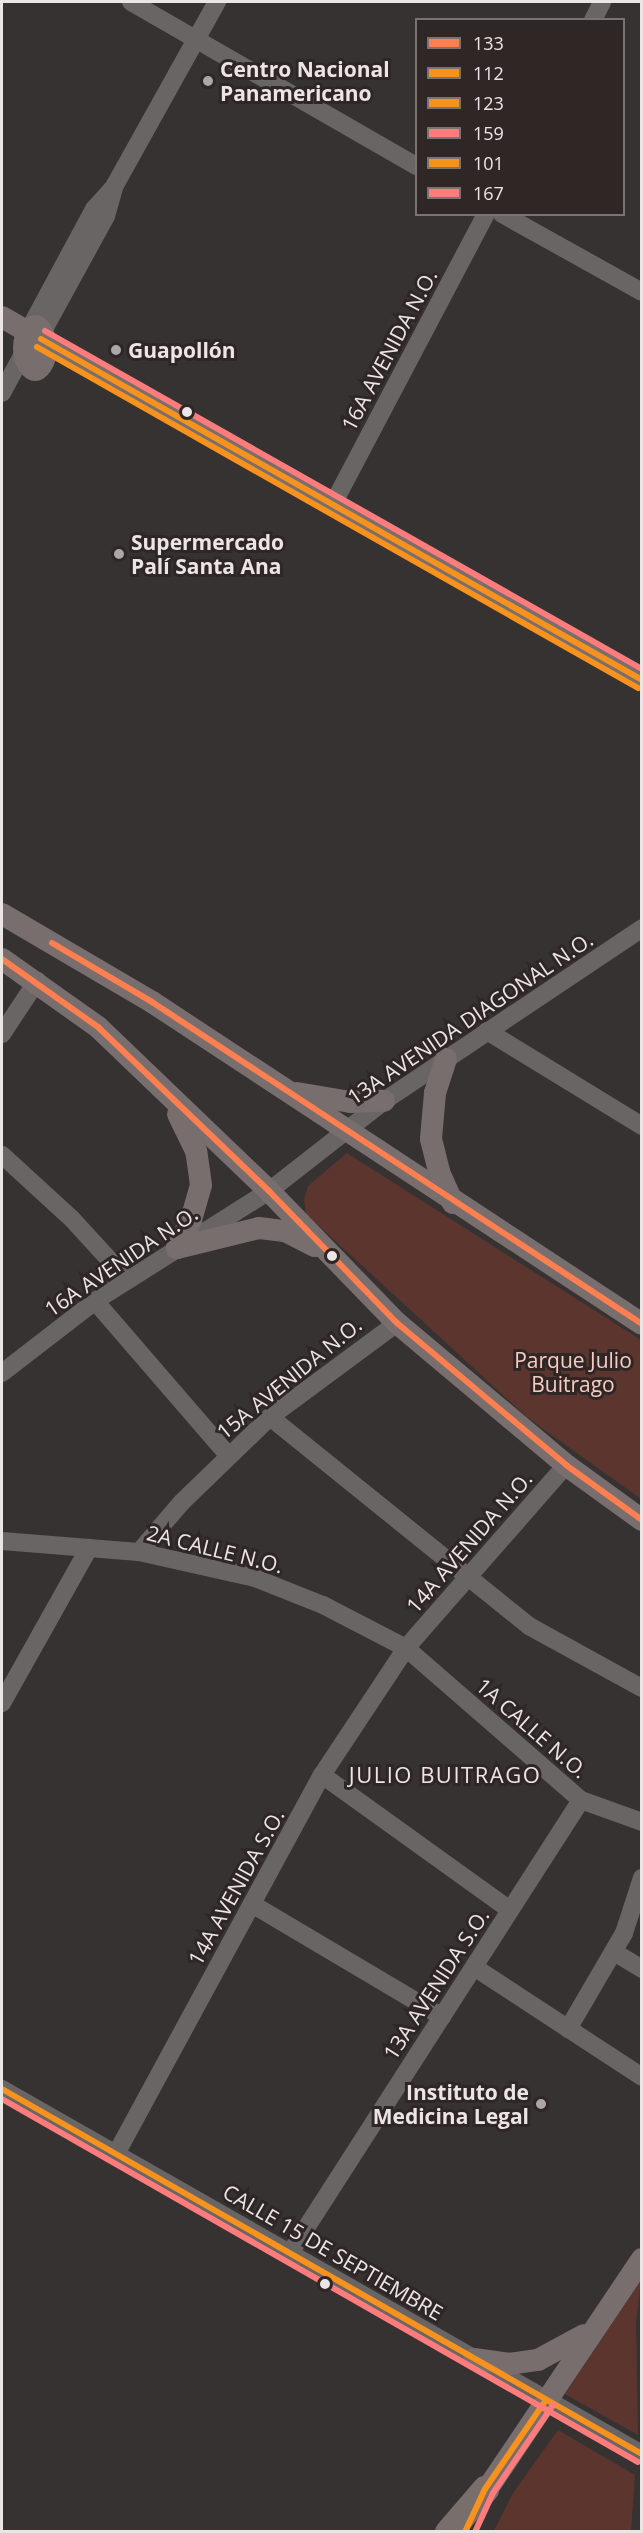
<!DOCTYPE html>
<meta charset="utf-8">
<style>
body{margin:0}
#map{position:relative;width:643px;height:2533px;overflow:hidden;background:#373232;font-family:"Open Sans",sans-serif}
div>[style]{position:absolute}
.green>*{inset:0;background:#5c352e}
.minor>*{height:18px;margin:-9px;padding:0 9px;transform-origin:9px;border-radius:9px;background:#696564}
.major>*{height:22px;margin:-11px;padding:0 11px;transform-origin:11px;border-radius:11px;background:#776e6d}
.major>.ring{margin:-11px;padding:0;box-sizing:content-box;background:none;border:22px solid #776e6d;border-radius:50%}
.highway>*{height:27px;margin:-13.5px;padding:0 13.5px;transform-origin:13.5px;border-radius:13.5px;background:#786e6c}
.bus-1>*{height:6px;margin:-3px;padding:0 3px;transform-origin:3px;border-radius:3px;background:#ff7f50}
.bus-2>*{height:6px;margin:-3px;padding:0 3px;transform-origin:3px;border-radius:3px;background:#f7921f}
.bus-3>*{height:6px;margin:-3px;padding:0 3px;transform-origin:3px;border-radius:3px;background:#f7921f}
.bus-4>*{height:6px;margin:-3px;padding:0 3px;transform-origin:3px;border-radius:3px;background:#ff7c7c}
.bus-5>*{height:6px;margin:-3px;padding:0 3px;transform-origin:3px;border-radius:3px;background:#f7921f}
.bus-6>*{height:6px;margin:-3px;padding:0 3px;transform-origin:3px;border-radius:3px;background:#ff7c7c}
.dots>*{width:16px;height:16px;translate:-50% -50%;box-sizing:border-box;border:3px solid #2f2726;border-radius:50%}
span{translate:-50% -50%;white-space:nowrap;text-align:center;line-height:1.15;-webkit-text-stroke:6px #2f2726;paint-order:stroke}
.poi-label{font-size:21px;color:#ebe6e5;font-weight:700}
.left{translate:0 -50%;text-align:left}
.right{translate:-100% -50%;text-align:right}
.street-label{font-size:21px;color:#ebe6e5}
.park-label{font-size:21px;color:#f7cac2}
.neighbourhood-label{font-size:22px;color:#ebe6e5;letter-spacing:1.5px}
.frame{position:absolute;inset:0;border:3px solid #ebe6e5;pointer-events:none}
.legend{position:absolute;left:415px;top:18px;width:210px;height:198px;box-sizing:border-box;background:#2f2726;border:2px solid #7a7372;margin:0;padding:8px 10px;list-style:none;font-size:18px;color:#ebe6e5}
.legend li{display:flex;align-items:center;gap:12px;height:30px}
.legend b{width:30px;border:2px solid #7a7372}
</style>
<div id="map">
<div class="green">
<i style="clip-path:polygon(347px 1153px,641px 1340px,641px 1499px,528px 1418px,306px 1214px,304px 1200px,308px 1186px)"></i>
<i style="clip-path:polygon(641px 2280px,636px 2323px,638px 2435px,565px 2394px)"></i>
<i style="clip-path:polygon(558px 2430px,635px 2475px,631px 2531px,494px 2531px,513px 2493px)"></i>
</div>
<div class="minor">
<i style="left:131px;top:2px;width:329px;rotate:29.9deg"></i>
<i style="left:593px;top:20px;width:20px;rotate:-63deg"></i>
<i style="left:502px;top:214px;width:160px;rotate:29.1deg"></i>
<i style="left:31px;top:326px;width:133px;rotate:-61.7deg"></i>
<i style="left:94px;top:209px;width:27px;rotate:-48deg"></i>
<i style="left:42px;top:333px;width:133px;rotate:-61.3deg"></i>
<i style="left:106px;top:216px;width:32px;rotate:-74deg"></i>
<i style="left:115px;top:185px;width:210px;rotate:-60.9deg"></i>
<i style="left:2px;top:393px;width:57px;rotate:-61.6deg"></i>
<i style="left:332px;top:506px;width:330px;rotate:-62.2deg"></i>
<i style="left:487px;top:1031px;width:182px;rotate:31.5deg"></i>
<i style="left:2px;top:1034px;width:64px;rotate:-56.6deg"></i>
<i style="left:2px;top:1155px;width:95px;rotate:42.4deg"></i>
<i style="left:72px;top:1219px;width:81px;rotate:47.5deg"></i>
<i style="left:95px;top:1301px;width:203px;rotate:49.2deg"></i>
<i style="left:2px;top:1373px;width:118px;rotate:-37.7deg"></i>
<i style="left:95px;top:1301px;width:206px;rotate:-32.3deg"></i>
<i style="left:269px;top:1191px;width:146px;rotate:-38deg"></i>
<i style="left:384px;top:1101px;width:311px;rotate:-33.8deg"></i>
<i style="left:270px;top:1417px;width:333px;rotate:38.9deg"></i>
<i style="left:529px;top:1626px;width:129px;rotate:28.8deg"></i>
<i style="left:2px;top:1541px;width:137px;rotate:4.6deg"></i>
<i style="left:139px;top:1552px;width:119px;rotate:12.6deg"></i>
<i style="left:255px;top:1578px;width:73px;rotate:21.7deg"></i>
<i style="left:323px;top:1605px;width:93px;rotate:27.4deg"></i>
<i style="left:406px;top:1648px;width:232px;rotate:41deg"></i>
<i style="left:581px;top:1800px;width:65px;rotate:19.8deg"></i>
<i style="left:139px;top:1552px;width:66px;rotate:-49.3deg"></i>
<i style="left:182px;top:1502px;width:122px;rotate:-44deg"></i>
<i style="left:270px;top:1417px;width:158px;rotate:-36.5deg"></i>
<i style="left:2px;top:1703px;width:178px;rotate:-60.7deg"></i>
<i style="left:322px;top:1775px;width:231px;rotate:35.7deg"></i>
<i style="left:252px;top:1904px;width:221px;rotate:30.7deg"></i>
<i style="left:614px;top:1952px;width:33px;rotate:31deg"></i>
<i style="left:474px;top:1967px;width:201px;rotate:33.2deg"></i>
<i style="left:568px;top:2029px;width:111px;rotate:-59.7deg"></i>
<i style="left:624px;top:1933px;width:58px;rotate:-71.9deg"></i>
<i style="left:2px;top:2089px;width:737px;rotate:29.7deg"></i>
<i style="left:116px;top:2154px;width:431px;rotate:-61.5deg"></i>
<i style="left:322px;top:1775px;width:152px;rotate:-56.5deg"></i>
<i style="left:406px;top:1648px;width:243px;rotate:-48.8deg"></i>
<i style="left:290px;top:2253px;width:538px;rotate:-57.28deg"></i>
</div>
<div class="major">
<i style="left:2px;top:317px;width:28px;rotate:30deg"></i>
<i class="ring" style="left:24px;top:326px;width:-4px;height:-4px"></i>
<i style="left:41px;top:339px;width:691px;rotate:29.57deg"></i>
<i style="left:2px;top:914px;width:174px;rotate:30.4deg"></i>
<i style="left:152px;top:1002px;width:586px;rotate:33.31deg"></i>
<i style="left:2px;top:959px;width:118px;rotate:35.3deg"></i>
<i style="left:98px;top:1027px;width:237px;rotate:43.8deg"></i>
<i style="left:269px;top:1191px;width:184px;rotate:45.9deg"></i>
<i style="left:397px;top:1323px;width:221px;rotate:40deg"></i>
<i style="left:566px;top:1465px;width:94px;rotate:35.9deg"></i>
<i style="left:446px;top:1059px;width:36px;rotate:108deg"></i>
<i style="left:435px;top:1093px;width:46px;rotate:95deg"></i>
<i style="left:431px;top:1139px;width:34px;rotate:76deg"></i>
<i style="left:439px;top:1172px;width:34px;rotate:66deg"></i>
<i style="left:297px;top:1093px;width:54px;rotate:9.6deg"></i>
<i style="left:350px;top:1102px;width:34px;rotate:-2deg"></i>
<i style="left:177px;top:1248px;width:31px;rotate:-63deg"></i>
<i style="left:191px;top:1220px;width:36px;rotate:-74deg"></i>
<i style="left:201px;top:1185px;width:34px;rotate:-98deg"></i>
<i style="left:196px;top:1151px;width:41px;rotate:-115.9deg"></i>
<i style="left:177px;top:1248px;width:84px;rotate:-13.7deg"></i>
<i style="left:259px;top:1228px;width:26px;rotate:7deg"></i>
<i style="left:285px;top:1231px;width:33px;rotate:27deg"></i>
<i style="left:474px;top:2359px;width:34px;rotate:8deg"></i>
<i style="left:508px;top:2364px;width:30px;rotate:-8deg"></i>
<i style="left:538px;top:2360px;width:52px;rotate:-28.5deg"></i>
<i style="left:478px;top:2503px;width:294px;rotate:-56.1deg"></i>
</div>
<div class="highway">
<i style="left:448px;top:2532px;width:57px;rotate:-49.3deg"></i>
</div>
<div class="bus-1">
<i style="left:52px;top:943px;width:116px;rotate:30.5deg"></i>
<i style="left:152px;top:1002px;width:586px;rotate:33.31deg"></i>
<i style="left:2px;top:959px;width:118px;rotate:35.3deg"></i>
<i style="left:98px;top:1027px;width:237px;rotate:43.8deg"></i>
<i style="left:269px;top:1191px;width:184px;rotate:45.9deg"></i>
<i style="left:397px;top:1323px;width:221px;rotate:40deg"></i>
<i style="left:566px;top:1465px;width:94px;rotate:35.9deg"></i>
</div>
<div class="bus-2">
<i style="left:41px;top:339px;width:691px;rotate:29.57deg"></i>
</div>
<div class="bus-3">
<i style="left:37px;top:347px;width:691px;rotate:29.57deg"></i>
</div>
<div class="bus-4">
<i style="left:45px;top:331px;width:686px;rotate:29.52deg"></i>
</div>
<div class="bus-5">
<i style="left:2px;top:2089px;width:737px;rotate:29.7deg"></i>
<i style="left:465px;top:2532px;width:47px;rotate:-65.1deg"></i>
<i style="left:485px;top:2489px;width:108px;rotate:-55.6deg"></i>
</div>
<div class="bus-6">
<i style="left:2px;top:2099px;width:732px;rotate:29.72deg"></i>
<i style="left:475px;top:2532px;width:43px;rotate:-65.2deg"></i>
<i style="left:493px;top:2493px;width:107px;rotate:-55.7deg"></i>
</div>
<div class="dots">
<i style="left:208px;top:81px;background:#aca7a6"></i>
<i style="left:116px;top:350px;background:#aca7a6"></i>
<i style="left:187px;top:412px;background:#ebe6e5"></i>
<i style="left:119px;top:554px;background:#aca7a6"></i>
<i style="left:332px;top:1256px;background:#ebe6e5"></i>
<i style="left:541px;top:2104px;background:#aca7a6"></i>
<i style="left:325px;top:2284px;background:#ebe6e5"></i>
</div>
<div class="poi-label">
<span class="left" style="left:220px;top:81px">Centro Nacional<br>Panamericano</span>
<span class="left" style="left:128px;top:350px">Guapollón</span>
<span class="left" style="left:131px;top:554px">Supermercado<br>Palí Santa Ana</span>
<span class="right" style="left:529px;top:2104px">Instituto de<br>Medicina Legal</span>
</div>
<div class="street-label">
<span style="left:389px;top:350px;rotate:-62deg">16A AVENIDA N.O.</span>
<span style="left:470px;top:1018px;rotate:-34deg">13A AVENIDA DIAGONAL N.O.</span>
<span style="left:121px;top:1261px;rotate:-34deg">16A AVENIDA N.O.</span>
<span style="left:289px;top:1378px;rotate:-39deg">15A AVENIDA N.O.</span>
<span style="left:469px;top:1542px;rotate:-49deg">14A AVENIDA N.O.</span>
<span style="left:215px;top:1549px;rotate:14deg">2A CALLE N.O.</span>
<span style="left:532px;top:1728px;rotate:41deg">1A CALLE N.O.</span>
<span style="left:236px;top:1887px;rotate:-61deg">14A AVENIDA S.O.</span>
<span style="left:436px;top:1984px;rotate:-57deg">13A AVENIDA S.O.</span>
<span style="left:333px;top:2252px;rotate:30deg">CALLE 15 DE SEPTIEMBRE</span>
</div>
<div class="park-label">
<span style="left:573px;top:1372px">Parque Julio<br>Buitrago</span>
</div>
<div class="neighbourhood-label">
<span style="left:445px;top:1775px">JULIO BUITRAGO</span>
</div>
<div class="frame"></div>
<ul class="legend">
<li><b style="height:8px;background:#ff7f50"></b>133</li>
<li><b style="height:8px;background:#f7921f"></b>112</li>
<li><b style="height:8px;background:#f7921f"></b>123</li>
<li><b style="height:8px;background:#ff7c7c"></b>159</li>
<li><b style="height:8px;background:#f7921f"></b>101</li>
<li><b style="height:8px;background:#ff7c7c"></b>167</li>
</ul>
</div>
